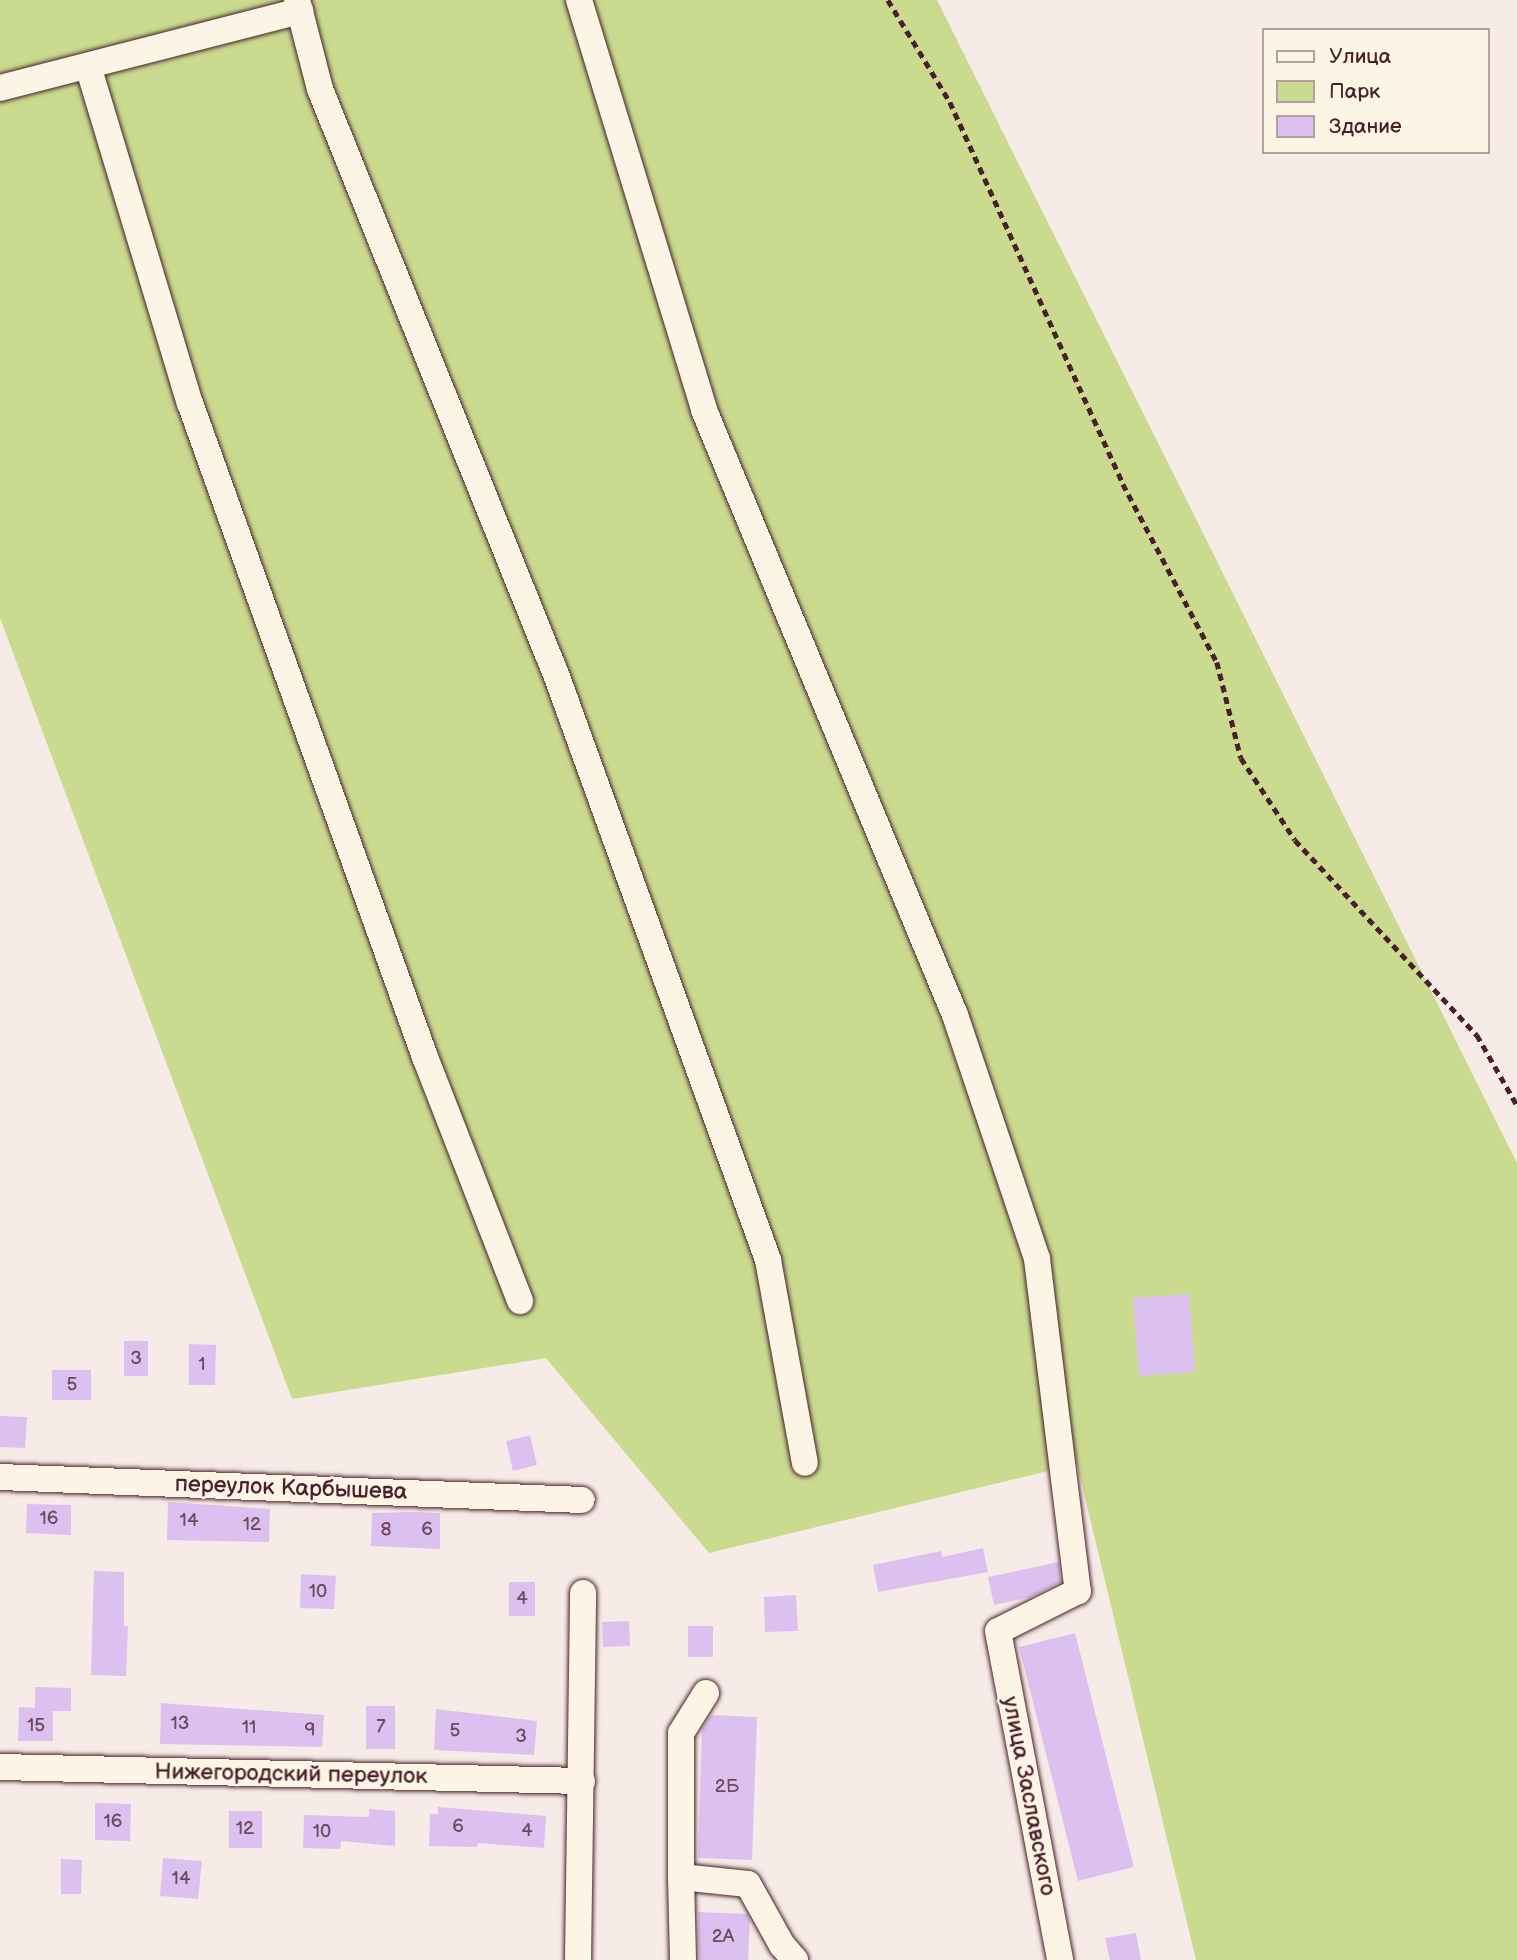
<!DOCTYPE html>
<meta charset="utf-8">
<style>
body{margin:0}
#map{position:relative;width:1517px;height:1960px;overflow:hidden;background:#f6ebe7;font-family:"Balsamiq Sans",sans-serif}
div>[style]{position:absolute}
.green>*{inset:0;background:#cada8f}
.building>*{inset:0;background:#dcc1f0}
.path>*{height:4.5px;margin-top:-2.25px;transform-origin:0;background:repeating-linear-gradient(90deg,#4a1f2b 0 7px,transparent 0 12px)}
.roads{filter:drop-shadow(0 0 2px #4a1f2b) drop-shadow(0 0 2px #4a1f2b)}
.minor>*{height:26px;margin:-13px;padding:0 13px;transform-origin:13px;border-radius:13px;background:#fcf5e5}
span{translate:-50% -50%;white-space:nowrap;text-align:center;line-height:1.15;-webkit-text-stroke:5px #fcf5e5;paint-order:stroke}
.number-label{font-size:19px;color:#6e485c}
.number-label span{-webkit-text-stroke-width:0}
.street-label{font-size:23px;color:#4a1f2b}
.legend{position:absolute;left:1262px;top:28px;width:228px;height:126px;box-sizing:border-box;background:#fcf5e5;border:2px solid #b59f9b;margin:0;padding:9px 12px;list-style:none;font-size:21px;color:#4a1f2b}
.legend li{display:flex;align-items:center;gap:14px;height:35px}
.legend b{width:35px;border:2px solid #b59f9b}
</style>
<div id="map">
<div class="green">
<i style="clip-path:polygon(0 0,937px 0,1517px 1163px,1517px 1960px,1196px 1960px,1077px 1464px,709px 1553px,546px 1358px,292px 1399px,0 618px)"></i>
</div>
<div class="building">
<i style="clip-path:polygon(1189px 1294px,1195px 1372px,1139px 1376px,1133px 1298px)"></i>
<i style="clip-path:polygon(124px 1341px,148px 1341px,148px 1376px,124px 1376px)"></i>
<i style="clip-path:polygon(189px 1344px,216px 1345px,215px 1385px,189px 1385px)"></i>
<i style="clip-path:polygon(52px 1370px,91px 1370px,91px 1400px,52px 1400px)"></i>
<i style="clip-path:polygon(0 1416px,27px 1417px,25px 1448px,0 1447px)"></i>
<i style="clip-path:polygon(530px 1435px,537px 1465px,513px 1471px,506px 1441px)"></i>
<i style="clip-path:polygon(168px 1502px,270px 1509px,269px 1542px,167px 1540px)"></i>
<i style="clip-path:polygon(27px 1504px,71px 1505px,71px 1535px,26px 1533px)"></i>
<i style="clip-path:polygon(413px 1512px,440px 1513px,440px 1549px,371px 1546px,372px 1513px)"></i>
<i style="clip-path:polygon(983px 1548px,988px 1572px,878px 1592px,873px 1565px,941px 1551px,942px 1557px)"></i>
<i style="clip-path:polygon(1059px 1562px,1061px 1582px,1031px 1597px,994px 1605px,988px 1577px)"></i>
<i style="clip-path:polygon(94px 1571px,124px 1572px,124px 1626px,128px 1626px,126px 1676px,91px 1675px)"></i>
<i style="clip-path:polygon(301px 1574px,336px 1576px,334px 1609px,300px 1608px)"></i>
<i style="clip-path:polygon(509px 1582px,535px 1582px,535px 1616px,509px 1616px)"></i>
<i style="clip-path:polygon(796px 1595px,798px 1631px,765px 1632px,764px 1597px)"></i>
<i style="clip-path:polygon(629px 1621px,630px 1646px,603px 1647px,602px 1622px)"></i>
<i style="clip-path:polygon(688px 1626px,713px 1626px,713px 1657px,688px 1657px)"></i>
<i style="clip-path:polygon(1075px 1633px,1134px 1867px,1078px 1881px,1019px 1647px)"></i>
<i style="clip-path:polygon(35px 1687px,71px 1688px,71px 1711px,53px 1711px,53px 1741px,18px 1741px,19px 1707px,35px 1708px)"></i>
<i style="clip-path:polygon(161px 1703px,324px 1715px,322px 1747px,160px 1744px)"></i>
<i style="clip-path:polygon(366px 1706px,395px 1706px,395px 1749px,366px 1749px)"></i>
<i style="clip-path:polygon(436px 1709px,537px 1721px,534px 1755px,434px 1750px)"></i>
<i style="clip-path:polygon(711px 1715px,757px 1717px,752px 1860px,698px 1858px,702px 1729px)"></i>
<i style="clip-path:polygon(95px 1803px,131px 1804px,130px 1841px,95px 1840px)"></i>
<i style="clip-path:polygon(438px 1807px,546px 1816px,544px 1848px,478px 1843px,477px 1847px,429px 1846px,430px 1814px,438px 1814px)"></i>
<i style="clip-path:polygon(369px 1809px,395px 1811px,395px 1846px,341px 1841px,340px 1849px,303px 1848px,304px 1815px,369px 1817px)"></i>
<i style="clip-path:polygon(229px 1811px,262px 1811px,262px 1848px,229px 1848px)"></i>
<i style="clip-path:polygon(163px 1858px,202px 1861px,198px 1899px,160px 1896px)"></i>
<i style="clip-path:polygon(61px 1859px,82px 1860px,81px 1894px,61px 1894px)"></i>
<i style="clip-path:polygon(698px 1912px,747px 1914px,750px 1920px,748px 1960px,699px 1960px)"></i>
<i style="clip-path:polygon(1136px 1933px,1141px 1960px,1110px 1960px,1105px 1938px)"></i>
</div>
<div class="path">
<i style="left:888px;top:0;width:119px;rotate:58.7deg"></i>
<i style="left:950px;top:102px;width:419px;rotate:65.6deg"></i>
<i style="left:1123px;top:484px;width:201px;rotate:62.2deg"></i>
<i style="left:1217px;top:662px;width:99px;rotate:76deg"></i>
<i style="left:1241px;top:758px;width:98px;rotate:56.6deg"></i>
<i style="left:1295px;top:840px;width:267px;rotate:47deg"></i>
<i style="left:1477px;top:1035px;width:81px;rotate:60.3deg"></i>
</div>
<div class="roads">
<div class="minor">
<i style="left:297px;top:0;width:92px;rotate:75.5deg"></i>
<i style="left:320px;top:89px;width:634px;rotate:68.05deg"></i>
<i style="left:557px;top:677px;width:620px;rotate:70.1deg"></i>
<i style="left:768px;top:1260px;width:206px;rotate:79.7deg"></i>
<i style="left:579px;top:0;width:429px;rotate:73deg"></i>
<i style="left:704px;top:410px;width:655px;rotate:67.47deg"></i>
<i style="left:955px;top:1015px;width:257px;rotate:71.4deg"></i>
<i style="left:1037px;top:1259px;width:335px;rotate:83deg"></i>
<i style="left:1078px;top:1591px;width:89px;rotate:153.4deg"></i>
<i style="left:998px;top:1631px;width:335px;rotate:79.3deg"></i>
<i style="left:88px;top:66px;width:352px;rotate:73.2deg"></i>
<i style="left:190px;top:403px;width:695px;rotate:70.24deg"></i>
<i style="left:425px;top:1057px;width:262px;rotate:68.7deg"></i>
<i style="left:0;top:88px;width:310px;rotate:-14.4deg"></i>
<i style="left:0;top:1477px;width:582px;rotate:2.26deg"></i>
<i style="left:706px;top:1693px;width:47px;rotate:122deg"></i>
<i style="left:681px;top:1733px;width:144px;rotate:90deg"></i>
<i style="left:681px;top:1877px;width:67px;rotate:6deg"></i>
<i style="left:748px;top:1884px;width:70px;rotate:60.9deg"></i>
<i style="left:782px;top:1945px;width:20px;rotate:49deg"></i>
<i style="left:0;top:1767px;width:582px;rotate:1.38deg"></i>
<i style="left:681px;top:1877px;width:83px;rotate:88.6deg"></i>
<i style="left:578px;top:1960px;width:367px;rotate:-89.2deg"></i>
</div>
</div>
<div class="number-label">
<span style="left:136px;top:1359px">3</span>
<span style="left:202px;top:1365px">1</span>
<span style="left:72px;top:1385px">5</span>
<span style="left:49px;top:1519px">16</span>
<span style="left:189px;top:1521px">14</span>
<span style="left:252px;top:1525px">12</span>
<span style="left:386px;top:1530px">8</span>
<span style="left:427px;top:1530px">6</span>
<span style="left:318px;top:1592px">10</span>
<span style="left:522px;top:1599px">4</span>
<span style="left:180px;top:1724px">13</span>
<span style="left:36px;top:1726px">15</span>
<span style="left:381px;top:1727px">7</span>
<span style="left:249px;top:1728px">11</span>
<span style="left:310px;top:1731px">9</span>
<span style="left:455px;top:1731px">5</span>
<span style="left:521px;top:1737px">3</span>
<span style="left:727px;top:1787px">2Б</span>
<span style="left:113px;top:1822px">16</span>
<span style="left:458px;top:1827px">6</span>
<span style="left:245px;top:1829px">12</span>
<span style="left:527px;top:1831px">4</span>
<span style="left:322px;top:1832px">10</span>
<span style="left:181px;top:1879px">14</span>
<span style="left:723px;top:1937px">2А</span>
</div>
<div class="street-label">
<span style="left:291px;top:1488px;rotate:2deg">переулок Карбышева</span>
<span style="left:291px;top:1774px;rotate:1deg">Нижегородский переулок</span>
<span style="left:1029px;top:1796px;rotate:79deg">улица Заславского</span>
</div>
<ul class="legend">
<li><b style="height:9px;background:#fcf5e5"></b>Улица</li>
<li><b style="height:19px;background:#cada8f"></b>Парк</li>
<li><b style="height:19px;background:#dcc1f0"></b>Здание</li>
</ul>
</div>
